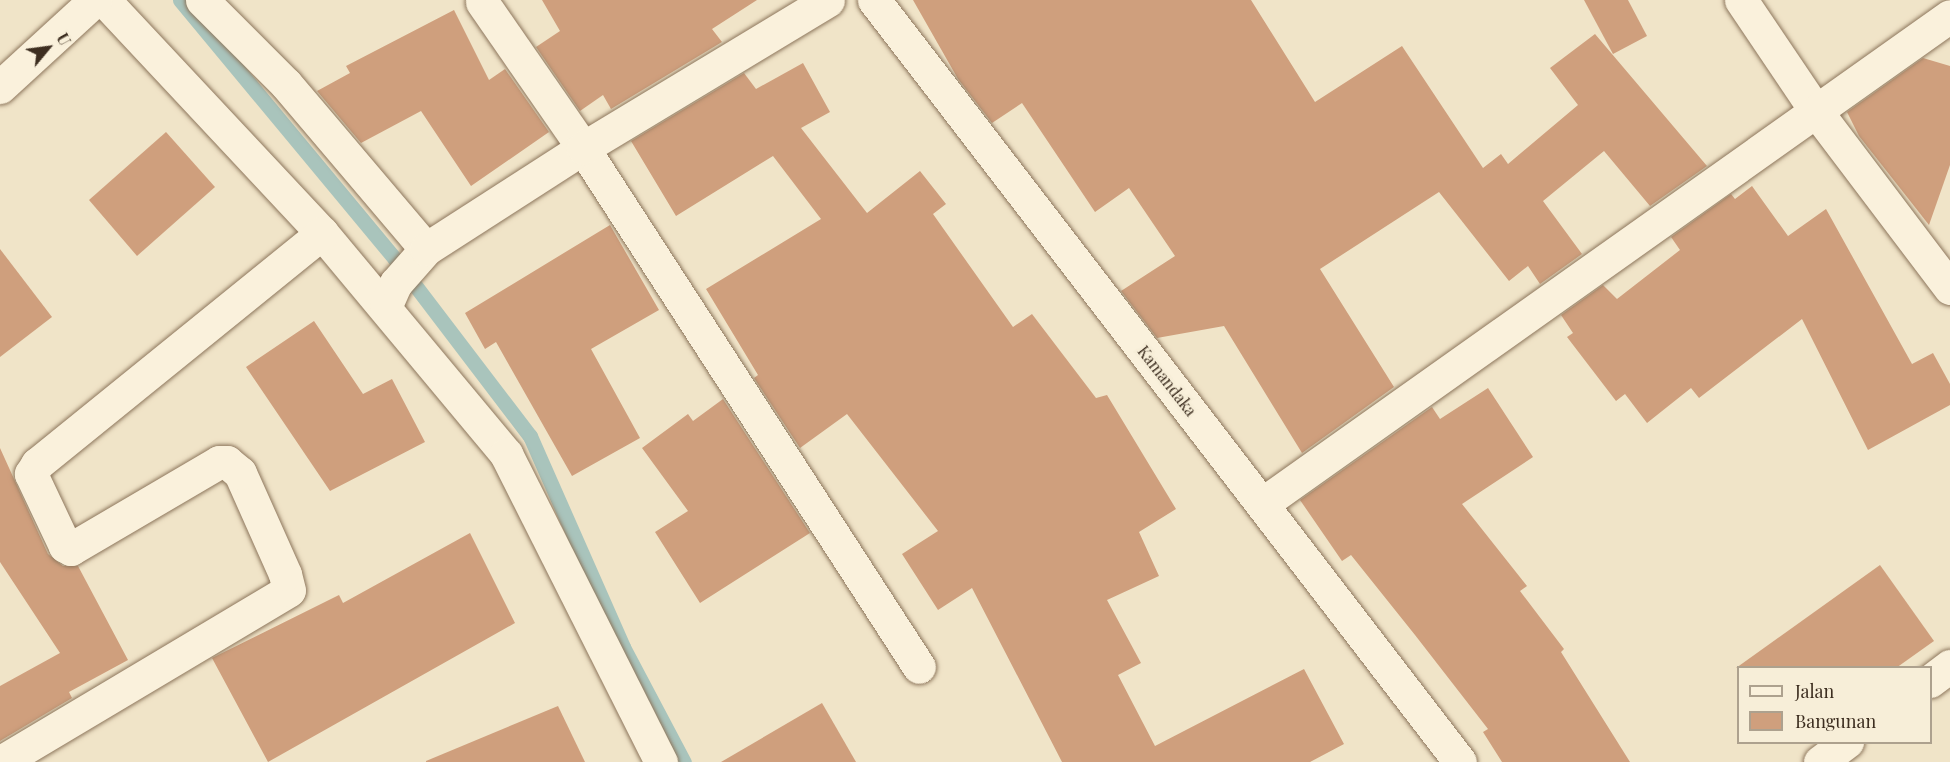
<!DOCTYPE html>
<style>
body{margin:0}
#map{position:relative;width:1950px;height:762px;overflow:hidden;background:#f0e4c8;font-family:"Playfair Display",serif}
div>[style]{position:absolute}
.stream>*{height:15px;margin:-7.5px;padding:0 7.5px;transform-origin:7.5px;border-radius:7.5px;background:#a9c4bc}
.building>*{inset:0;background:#cf9f7d}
.roads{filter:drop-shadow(0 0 2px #8d765c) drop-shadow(0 0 2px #8d765c)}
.minor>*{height:33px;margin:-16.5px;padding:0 16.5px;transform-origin:16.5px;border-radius:16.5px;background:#faf1dc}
span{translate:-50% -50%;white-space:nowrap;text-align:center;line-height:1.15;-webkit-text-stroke:5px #f7eed8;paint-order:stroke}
.street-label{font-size:16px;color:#3d2e20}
.legend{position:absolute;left:1737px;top:666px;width:195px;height:78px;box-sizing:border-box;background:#f7eed8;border:2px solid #ada18e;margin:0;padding:8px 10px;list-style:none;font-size:18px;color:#3d2e20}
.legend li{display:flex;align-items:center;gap:12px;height:30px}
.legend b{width:30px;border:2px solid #ada18e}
.north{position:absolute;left:18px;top:18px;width:60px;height:60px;-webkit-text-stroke:4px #f7eed8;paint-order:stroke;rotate:61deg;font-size:16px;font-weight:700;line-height:24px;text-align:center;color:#3d2e20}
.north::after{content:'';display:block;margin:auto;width:21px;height:27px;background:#3d2e20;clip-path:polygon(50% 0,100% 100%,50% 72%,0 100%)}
</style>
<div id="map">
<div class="stream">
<i style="left:180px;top:0;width:337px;rotate:50.3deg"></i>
<i style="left:395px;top:259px;width:223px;rotate:52.7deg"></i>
<i style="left:530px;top:436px;width:231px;rotate:66.2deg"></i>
<i style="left:623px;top:647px;width:130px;rotate:62.1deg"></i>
</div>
<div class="building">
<i style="clip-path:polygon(542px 0,757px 0,712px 29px,722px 42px,611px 109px,603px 95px,580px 111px,536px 47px,560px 31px)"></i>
<i style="clip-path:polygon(913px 0,1251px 0,1315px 102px,1402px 46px,1483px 168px,1501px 154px,1508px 164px,1578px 105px,1550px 68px,1595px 34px,1707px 166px,1650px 206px,1604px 151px,1543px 201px,1582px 254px,1540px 284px,1528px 266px,1509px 281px,1439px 192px,1320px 269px,1394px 387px,1302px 453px,1224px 326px,1157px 338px,1121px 291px,1175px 256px,1129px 188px,1095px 212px,1022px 103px,992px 123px,958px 79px)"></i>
<i style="clip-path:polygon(1584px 0,1628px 0,1647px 36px,1613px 54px)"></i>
<i style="clip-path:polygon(454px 10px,489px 80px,505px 69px,549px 132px,471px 186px,421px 111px,361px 143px,317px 91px,350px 73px,346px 66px)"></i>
<i style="clip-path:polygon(1923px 58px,1950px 66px,1950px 165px,1929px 225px,1859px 136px,1847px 112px)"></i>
<i style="clip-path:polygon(803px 63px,830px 112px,801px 128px,867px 213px,920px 171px,946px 204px,933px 214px,1013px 327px,1032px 314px,1096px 398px,1107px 395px,1176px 509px,1139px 532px,1159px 576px,1107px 600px,1141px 663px,1118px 675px,1155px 746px,1304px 669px,1344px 744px,1310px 762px,1062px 762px,972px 588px,938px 610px,902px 554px,938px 531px,847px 414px,800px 448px,754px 378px,758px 375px,706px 289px,821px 219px,773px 156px,676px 216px,631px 141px,744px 73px,756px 89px)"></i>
<i style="clip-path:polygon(166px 132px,215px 187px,137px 256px,89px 200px)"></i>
<i style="clip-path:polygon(1752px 186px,1788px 236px,1826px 209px,1912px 364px,1933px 353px,1950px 384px,1950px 405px,1868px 450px,1802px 319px,1699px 398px,1691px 388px,1647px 423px,1625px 394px,1616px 401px,1567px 337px,1573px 333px,1561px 315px,1603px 285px,1617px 299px,1680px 250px,1671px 237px,1731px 194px,1735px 199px)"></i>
<i style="clip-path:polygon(610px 225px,659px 310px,591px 349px,640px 438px,572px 476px,496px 342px,485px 349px,465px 313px)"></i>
<i style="clip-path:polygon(0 249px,52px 317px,0 357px)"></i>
<i style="clip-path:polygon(314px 321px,363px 394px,392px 379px,425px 442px,330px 491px,246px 367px)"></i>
<i style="clip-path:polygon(1488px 388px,1533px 457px,1462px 504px,1527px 586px,1520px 591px,1564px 649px,1561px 652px,1630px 762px,1502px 762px,1483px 732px,1488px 729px,1415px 635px,1351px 555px,1342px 561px,1300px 500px,1432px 407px,1440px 419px)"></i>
<i style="clip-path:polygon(723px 399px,810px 533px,700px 603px,655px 532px,688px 511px,642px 448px,688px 414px,693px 421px)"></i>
<i style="clip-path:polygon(0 448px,48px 554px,63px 566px,78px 566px,128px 660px,69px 692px,72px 698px,0 741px,0 686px,60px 653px,0 562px)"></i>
<i style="clip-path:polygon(470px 533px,515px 623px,268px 762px,212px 658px,339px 595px,343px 603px)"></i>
<i style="clip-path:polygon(1880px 565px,1934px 641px,1896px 668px,1736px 668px)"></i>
<i style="clip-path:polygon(822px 703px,856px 762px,721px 762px)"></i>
<i style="clip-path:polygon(558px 706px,585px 762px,426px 762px,426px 761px)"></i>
</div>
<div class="roads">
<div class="minor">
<i style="left:104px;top:0;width:319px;rotate:46.9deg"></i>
<i style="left:322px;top:233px;width:288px;rotate:50.2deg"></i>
<i style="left:506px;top:454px;width:345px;rotate:63.3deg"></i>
<i style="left:202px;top:0;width:119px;rotate:45deg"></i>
<i style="left:286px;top:84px;width:216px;rotate:49.7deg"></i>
<i style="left:874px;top:0;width:961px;rotate:52.44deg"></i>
<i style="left:1741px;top:0;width:134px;rotate:56deg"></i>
<i style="left:1816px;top:111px;width:222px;rotate:52.9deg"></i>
<i style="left:482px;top:2px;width:178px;rotate:55.3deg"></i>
<i style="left:583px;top:148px;width:618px;rotate:57.08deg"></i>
<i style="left:0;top:87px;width:129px;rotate:-42.5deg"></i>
<i style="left:386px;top:305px;width:24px;rotate:-66deg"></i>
<i style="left:396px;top:283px;width:45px;rotate:-48.6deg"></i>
<i style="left:426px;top:249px;width:187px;rotate:-32.8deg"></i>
<i style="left:583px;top:148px;width:286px;rotate:-31.1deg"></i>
<i style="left:1262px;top:504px;width:843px;rotate:-35.35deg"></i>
<i style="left:1930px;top:681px;width:25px;rotate:-37deg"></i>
<i style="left:1px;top:762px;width:335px;rotate:-30.8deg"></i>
<i style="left:289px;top:590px;width:16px;rotate:-104deg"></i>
<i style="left:285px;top:574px;width:111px;rotate:-114deg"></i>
<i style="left:240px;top:473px;width:17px;rotate:-140deg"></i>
<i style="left:227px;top:462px;width:8px;rotate:180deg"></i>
<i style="left:219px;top:462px;width:172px;rotate:149.6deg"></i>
<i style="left:71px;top:549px;width:7px;rotate:-153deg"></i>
<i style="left:65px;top:546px;width:80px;rotate:-115.3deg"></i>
<i style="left:31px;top:474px;width:12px;rotate:-59deg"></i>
<i style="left:37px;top:464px;width:367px;rotate:-39deg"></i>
<i style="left:1820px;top:762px;width:34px;rotate:-37deg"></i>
</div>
</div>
<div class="street-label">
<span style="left:1167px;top:381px;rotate:52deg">Kamandaka</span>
</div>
<ul class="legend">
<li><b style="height:8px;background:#faf1dc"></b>Jalan</li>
<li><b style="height:16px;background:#cf9f7d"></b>Bangunan</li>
</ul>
<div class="north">U</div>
</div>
